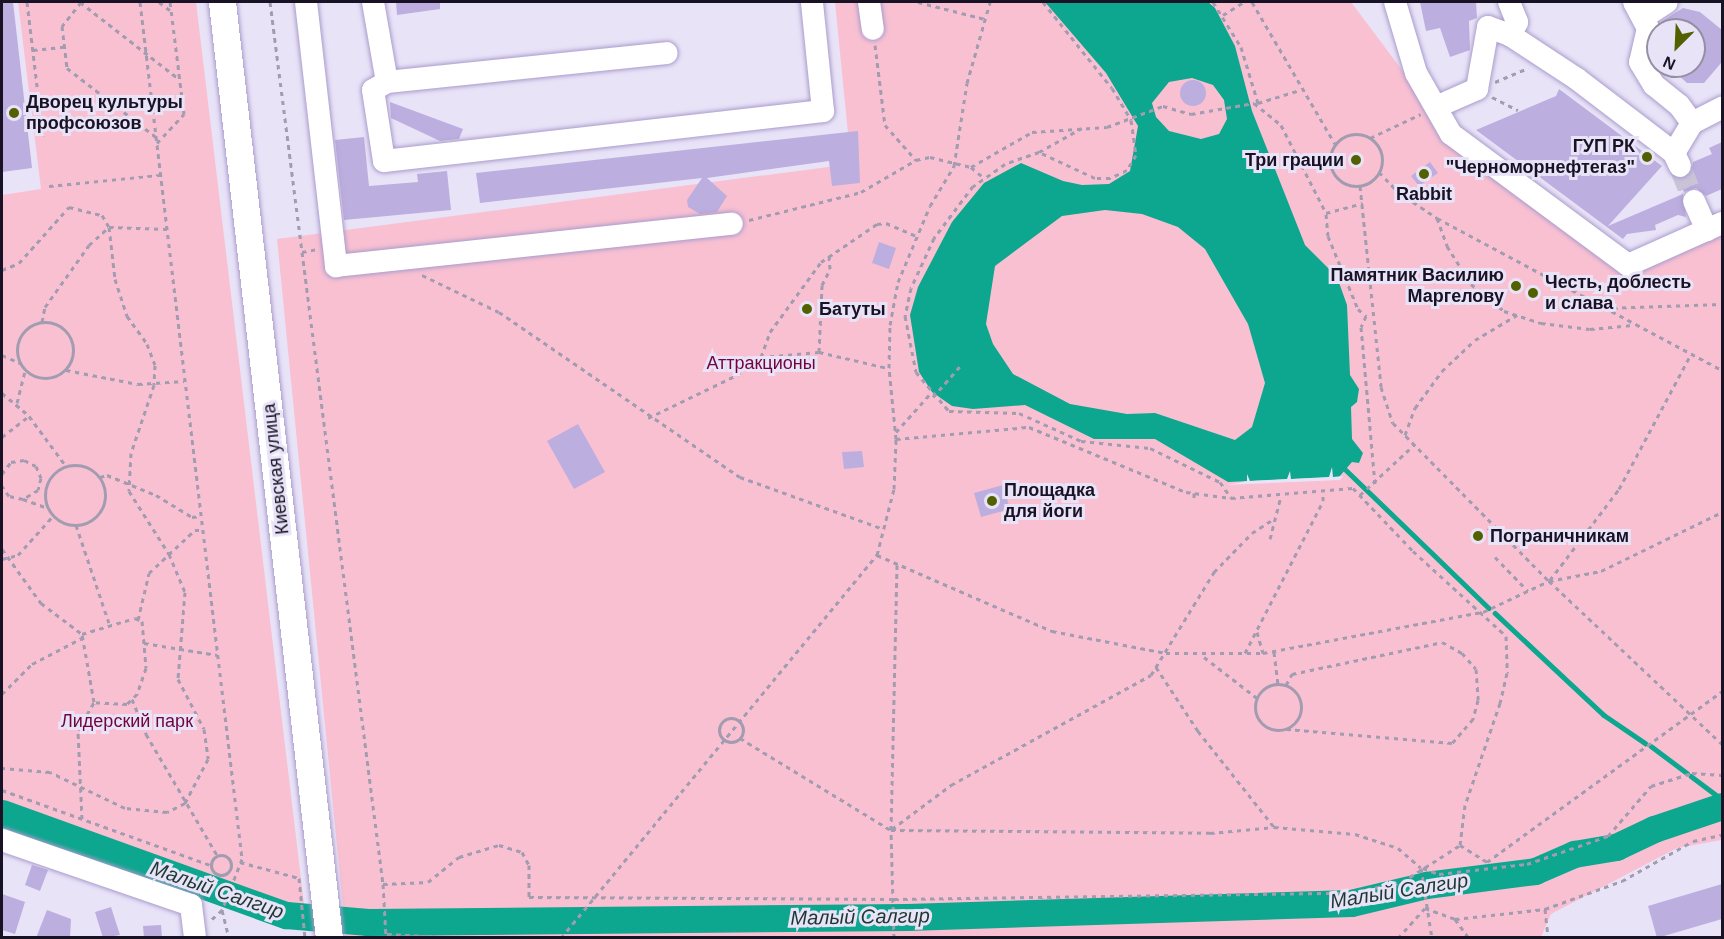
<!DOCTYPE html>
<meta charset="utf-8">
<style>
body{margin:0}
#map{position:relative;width:1724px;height:939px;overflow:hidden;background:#e9e3f8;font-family:Arial,sans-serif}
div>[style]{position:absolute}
.green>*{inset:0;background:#f9c0d2}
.water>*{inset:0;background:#0da68f}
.pier>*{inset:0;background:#e9e3f8}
.stream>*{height:4.5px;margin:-2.25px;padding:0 2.25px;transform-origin:2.25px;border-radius:2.25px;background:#0da68f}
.river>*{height:27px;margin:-13.5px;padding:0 13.5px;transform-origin:13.5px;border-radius:13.5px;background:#0da68f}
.building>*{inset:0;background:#bcaedf}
.round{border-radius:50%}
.minor-tunnel>*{height:22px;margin-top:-11px;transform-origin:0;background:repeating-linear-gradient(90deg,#cac4d8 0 22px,transparent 0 33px)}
.path>*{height:3px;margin-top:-1.5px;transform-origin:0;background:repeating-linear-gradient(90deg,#a29cb0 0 4.5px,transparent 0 9px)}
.path>.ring{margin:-1.5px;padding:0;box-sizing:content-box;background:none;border:3px solid #a29cb0;border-radius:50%}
.roads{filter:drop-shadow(0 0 2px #aa9ccc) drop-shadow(0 0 2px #aa9ccc)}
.minor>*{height:22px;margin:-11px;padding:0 11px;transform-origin:11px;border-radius:11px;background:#fff}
.major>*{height:27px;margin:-13.5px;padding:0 13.5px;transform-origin:13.5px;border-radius:13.5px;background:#fff}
.dots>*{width:16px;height:16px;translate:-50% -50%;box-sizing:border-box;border:3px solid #e9e3f8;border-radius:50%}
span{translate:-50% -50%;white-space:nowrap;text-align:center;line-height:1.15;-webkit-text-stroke:6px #e9e3f8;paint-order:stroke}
.poi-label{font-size:18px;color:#181224;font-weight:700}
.left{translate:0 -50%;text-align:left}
.right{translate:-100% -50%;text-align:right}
.park-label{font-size:18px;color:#70043c}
.street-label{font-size:18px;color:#181224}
.water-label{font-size:20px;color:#1d3832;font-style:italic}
.frame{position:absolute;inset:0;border:3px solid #181224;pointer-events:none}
.north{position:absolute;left:1646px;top:18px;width:60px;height:60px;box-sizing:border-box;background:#e9e3f8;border:2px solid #958fa3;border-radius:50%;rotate:204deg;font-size:16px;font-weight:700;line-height:24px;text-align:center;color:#181224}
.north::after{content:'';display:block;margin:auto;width:21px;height:27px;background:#536000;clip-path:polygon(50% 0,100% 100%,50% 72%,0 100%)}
</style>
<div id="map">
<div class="green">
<i style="clip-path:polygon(18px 2px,196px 2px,305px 912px,288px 914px,2px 809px,2px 195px,41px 189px)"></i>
<i style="clip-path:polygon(835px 2px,1351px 2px,1429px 106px,1620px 271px,1722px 229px,1722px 840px,1677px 848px,1551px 914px,1541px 937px,346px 937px,277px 239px,851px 164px)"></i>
</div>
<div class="water">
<i style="clip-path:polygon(evenodd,1045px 2px,1208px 2px,1215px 8px,1235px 46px,1252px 111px,1305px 245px,1337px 277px,1347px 305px,1350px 375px,1359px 389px,1357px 402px,1351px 407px,1352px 439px,1363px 453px,1359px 463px,1352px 462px,1339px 477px,1228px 482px,1155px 439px,1094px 439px,1025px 405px,973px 409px,952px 406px,932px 392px,919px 372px,910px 315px,918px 287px,952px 222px,984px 183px,1021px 163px,1063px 181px,1082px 185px,1109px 184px,1130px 171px,1138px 126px,1106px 73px,1045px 2px,1192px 78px,1213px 85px,1224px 100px,1227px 119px,1219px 134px,1201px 139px,1169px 131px,1156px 117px,1152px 103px,1169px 82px,1192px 78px,1045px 2px,1105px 210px,1142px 214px,1178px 227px,1205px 249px,1248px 324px,1265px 383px,1252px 427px,1235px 440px,1155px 413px,1127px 414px,1070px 404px,1013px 374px,993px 344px,986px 324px,995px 266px,1062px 216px,1105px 210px)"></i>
</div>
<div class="pier">
<i style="clip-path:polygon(1332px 467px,1333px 477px,1343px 476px,1340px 480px,1227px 485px,1247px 481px,1247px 474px,1250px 481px,1287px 479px,1290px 471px,1291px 479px,1329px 477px)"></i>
</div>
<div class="stream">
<i style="left:1345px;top:469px;width:200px;rotate:44deg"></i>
<i style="left:1495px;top:613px;width:149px;rotate:43.1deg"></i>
<i style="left:1604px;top:715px;width:50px;rotate:34.3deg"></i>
<i style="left:1651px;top:746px;width:45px;rotate:36.9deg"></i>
<i style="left:1691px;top:776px;width:39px;rotate:37deg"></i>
</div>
<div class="river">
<i style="left:2px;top:813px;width:302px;rotate:19.8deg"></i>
<i style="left:286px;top:915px;width:82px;rotate:4.9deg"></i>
<i style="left:368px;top:922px;width:539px;rotate:-0.53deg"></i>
<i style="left:907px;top:917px;width:444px;rotate:-1.8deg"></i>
<i style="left:1351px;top:903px;width:77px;rotate:-13.5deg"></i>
<i style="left:1426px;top:885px;width:110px;rotate:-7.3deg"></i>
<i style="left:1535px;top:871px;width:43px;rotate:-23.6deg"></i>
<i style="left:1574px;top:854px;width:43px;rotate:-9.5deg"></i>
<i style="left:1616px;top:847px;width:42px;rotate:-25.3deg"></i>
<i style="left:1654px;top:829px;width:72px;rotate:-18.7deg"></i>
</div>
<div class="building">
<i style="clip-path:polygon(2px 2px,13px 2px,32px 168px,2px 172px)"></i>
<i style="clip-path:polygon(396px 2px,440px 2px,440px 9px,397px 15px)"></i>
<i style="clip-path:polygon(1420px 2px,1476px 2px,1477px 18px,1469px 21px,1470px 50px,1450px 57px,1440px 28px,1426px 31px)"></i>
<i style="clip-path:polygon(1683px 8px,1700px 12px,1722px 30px,1721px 63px,1704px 83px,1687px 83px,1668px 66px,1694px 66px,1694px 30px,1661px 30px,1662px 21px)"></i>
<i class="round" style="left:1180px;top:80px;width:26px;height:26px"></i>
<i style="clip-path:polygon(1559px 89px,1662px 166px,1608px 226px,1683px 194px,1686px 217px,1678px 215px,1655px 225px,1656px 230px,1627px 234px,1623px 239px,1476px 130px,1556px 96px)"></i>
<i style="clip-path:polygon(390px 102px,463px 129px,459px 139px,440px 141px,391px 118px)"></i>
<i style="clip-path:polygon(858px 131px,860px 183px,832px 186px,829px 161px,707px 178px,727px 196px,717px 212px,700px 214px,688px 207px,687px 200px,702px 178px,480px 203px,476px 173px)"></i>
<i style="clip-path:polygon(364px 137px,369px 186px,418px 182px,417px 174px,447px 171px,451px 210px,344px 220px,335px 140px)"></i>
<i style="clip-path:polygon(1722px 142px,1722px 189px,1706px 196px,1696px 188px,1684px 192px,1679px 179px,1691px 174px,1693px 162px,1712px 154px,1709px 148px)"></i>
<i style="clip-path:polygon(1430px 162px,1438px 173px,1419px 186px,1411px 176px)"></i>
<i style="clip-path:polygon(879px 242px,896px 248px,889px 269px,872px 263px)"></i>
<i style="clip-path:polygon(578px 424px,605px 472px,574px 489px,547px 441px)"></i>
<i style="clip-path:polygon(862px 451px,864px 467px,844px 469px,842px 452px)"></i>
<i style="clip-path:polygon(1003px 485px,1010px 509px,981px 517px,974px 493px)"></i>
<i style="clip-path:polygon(32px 865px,48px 870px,40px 891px,25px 885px)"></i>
<i style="clip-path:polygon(1722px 884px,1722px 919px,1657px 938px,1648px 906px)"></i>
<i style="clip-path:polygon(2px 894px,25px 902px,15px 934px,2px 930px)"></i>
<i style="clip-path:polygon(111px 907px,120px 935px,103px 938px,95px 912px)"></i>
<i style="clip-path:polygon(47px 910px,71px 919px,70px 938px,36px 938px)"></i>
<i style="clip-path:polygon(161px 925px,162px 938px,144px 938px,143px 926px)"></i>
</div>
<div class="minor-tunnel">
<i style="left:1680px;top:167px;width:37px;rotate:68deg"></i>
</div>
<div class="path">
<i style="left:27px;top:2px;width:135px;rotate:83.2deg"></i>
<i style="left:80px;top:2px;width:125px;rotate:37.9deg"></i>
<i style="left:81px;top:2px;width:31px;rotate:128deg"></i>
<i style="left:62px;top:26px;width:42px;rotate:83.2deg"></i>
<i style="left:67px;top:68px;width:113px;rotate:37.8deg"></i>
<i style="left:140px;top:2px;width:863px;rotate:83.21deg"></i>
<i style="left:242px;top:859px;width:55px;rotate:111.4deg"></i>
<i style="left:222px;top:910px;width:15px;rotate:138deg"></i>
<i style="left:159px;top:2px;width:15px;rotate:37deg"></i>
<i style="left:270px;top:2px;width:889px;rotate:82.7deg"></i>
<i style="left:383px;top:884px;width:54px;rotate:86.8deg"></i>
<i style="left:918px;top:2px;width:69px;rotate:14.2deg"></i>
<i style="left:1043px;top:2px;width:110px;rotate:51.3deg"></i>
<i style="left:1112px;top:88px;width:37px;rotate:59deg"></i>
<i style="left:1131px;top:120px;width:35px;rotate:82deg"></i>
<i style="left:1136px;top:155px;width:17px;rotate:121deg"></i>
<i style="left:1127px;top:170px;width:19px;rotate:155deg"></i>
<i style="left:1110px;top:178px;width:15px;rotate:180deg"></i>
<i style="left:1095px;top:178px;width:62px;rotate:-155.1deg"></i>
<i style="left:1039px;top:152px;width:36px;rotate:161deg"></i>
<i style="left:1005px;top:164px;width:39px;rotate:145deg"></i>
<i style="left:973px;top:186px;width:65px;rotate:126.9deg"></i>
<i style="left:934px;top:238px;width:55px;rotate:114.7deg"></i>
<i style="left:911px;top:288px;width:29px;rotate:102deg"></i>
<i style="left:905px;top:316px;width:57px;rotate:78.9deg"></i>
<i style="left:916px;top:372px;width:51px;rotate:49.8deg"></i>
<i style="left:949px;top:411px;width:70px;rotate:1.6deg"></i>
<i style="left:1019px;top:413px;width:68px;rotate:24.3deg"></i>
<i style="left:1081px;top:441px;width:69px;rotate:5.8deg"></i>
<i style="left:1150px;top:448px;width:78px;rotate:25.9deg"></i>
<i style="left:1220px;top:482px;width:19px;rotate:55deg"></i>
<i style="left:1213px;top:2px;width:53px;rotate:58.1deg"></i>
<i style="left:1241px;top:47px;width:59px;rotate:73.1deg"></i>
<i style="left:1258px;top:103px;width:44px;rotate:-17.2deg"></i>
<i style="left:1252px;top:2px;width:164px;rotate:59.7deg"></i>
<i style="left:1223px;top:15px;width:25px;rotate:-32deg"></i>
<i style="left:875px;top:45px;width:81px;rotate:82.9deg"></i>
<i style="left:885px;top:125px;width:47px;rotate:48.5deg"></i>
<i style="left:33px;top:50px;width:31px;rotate:-6deg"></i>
<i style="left:1495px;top:82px;width:36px;rotate:-23deg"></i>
<i style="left:1492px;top:97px;width:29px;rotate:27deg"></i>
<i class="ring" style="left:1330px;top:134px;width:49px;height:49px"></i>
<i style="left:1370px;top:138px;width:56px;rotate:-25.2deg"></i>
<i style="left:157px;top:143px;width:40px;rotate:-47deg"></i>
<i style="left:184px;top:114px;width:113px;rotate:-97.1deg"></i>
<i style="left:1039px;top:152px;width:49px;rotate:-29.2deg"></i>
<i style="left:971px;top:167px;width:16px;rotate:40deg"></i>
<i style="left:1379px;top:172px;width:28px;rotate:46deg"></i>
<i style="left:1398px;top:192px;width:47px;rotate:33.7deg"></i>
<i style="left:1437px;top:218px;width:323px;rotate:28.1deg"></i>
<i style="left:49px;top:186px;width:112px;rotate:-5.7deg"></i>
<i style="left:1360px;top:186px;width:202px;rotate:84deg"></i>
<i style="left:1381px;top:387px;width:38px;rotate:72deg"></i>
<i style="left:1393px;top:423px;width:222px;rotate:45.4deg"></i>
<i style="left:1549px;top:581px;width:238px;rotate:43.3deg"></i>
<i style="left:1326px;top:214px;width:22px;rotate:85deg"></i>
<i style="left:1328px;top:236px;width:79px;rotate:67.7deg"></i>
<i style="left:1358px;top:309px;width:11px;rotate:41deg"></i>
<i style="left:1366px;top:316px;width:12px;rotate:114deg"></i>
<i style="left:1361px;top:327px;width:158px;rotate:84.9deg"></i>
<i style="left:1437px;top:218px;width:30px;rotate:70deg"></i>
<i style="left:1447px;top:246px;width:45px;rotate:57.7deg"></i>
<i style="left:1471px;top:284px;width:43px;rotate:39.3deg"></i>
<i style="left:1504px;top:311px;width:39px;rotate:18deg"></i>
<i style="left:1541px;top:323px;width:49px;rotate:7deg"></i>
<i style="left:1590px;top:329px;width:43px;rotate:-5.3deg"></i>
<i style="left:749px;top:220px;width:115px;rotate:-14deg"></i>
<i style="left:861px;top:192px;width:64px;rotate:-30.2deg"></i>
<i style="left:916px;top:160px;width:14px;rotate:-12deg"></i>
<i style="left:930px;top:157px;width:42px;rotate:13.7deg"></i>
<i style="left:971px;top:167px;width:70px;rotate:-29.8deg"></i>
<i style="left:1032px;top:132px;width:75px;rotate:-3.8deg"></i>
<i style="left:1107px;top:127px;width:60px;rotate:-20.6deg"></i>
<i style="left:1163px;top:106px;width:29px;rotate:16deg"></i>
<i style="left:1191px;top:114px;width:64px;rotate:-9.9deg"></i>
<i style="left:1254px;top:103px;width:35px;rotate:39deg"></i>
<i style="left:1281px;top:125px;width:99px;rotate:62.9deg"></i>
<i style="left:1326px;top:213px;width:38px;rotate:-15deg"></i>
<i style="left:302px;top:252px;width:15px;rotate:-11deg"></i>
<i style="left:2px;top:270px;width:18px;rotate:-22deg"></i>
<i style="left:19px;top:263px;width:75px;rotate:-48.2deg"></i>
<i style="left:69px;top:207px;width:34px;rotate:14deg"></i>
<i style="left:102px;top:215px;width:14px;rotate:60deg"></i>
<i style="left:109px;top:227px;width:52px;rotate:83.4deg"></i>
<i style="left:115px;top:279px;width:39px;rotate:72deg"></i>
<i style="left:127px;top:316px;width:34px;rotate:54deg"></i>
<i style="left:147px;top:344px;width:22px;rotate:69deg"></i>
<i style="left:155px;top:365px;width:20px;rotate:93deg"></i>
<i style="left:154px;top:385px;width:72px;rotate:108.7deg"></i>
<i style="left:131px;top:453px;width:38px;rotate:93deg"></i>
<i style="left:129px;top:491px;width:75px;rotate:57.6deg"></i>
<i style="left:169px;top:554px;width:41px;rotate:67.2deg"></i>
<i style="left:185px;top:592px;width:87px;rotate:94.6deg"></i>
<i style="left:178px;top:679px;width:56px;rotate:62.5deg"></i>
<i style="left:204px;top:729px;width:30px;rotate:82deg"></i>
<i style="left:208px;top:759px;width:50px;rotate:117.6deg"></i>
<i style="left:185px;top:803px;width:20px;rotate:153deg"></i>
<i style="left:167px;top:812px;width:42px;rotate:-174.6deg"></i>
<i style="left:125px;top:808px;width:83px;rotate:-154.4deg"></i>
<i style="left:50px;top:772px;width:48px;rotate:-175.2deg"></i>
<i style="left:422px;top:275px;width:85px;rotate:25.7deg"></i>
<i style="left:499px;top:312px;width:292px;rotate:34.4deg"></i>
<i style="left:740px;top:477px;width:153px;rotate:19.9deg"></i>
<i style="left:1604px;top:308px;width:118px;rotate:-1.9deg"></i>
<i class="ring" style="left:17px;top:322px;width:53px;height:53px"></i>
<i style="left:42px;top:322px;width:15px;rotate:-79deg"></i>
<i style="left:45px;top:307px;width:76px;rotate:-54.6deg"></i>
<i style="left:89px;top:245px;width:27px;rotate:-42deg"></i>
<i style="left:109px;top:227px;width:58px;rotate:2deg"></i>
<i style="left:819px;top:352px;width:67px;rotate:-87.4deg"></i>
<i style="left:822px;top:285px;width:18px;rotate:-63deg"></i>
<i style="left:830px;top:269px;width:14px;rotate:-94deg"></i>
<i style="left:2px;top:355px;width:20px;rotate:24deg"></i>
<i style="left:761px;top:357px;width:27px;rotate:-70deg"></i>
<i style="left:770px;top:332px;width:87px;rotate:-53.9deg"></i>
<i style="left:821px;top:262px;width:68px;rotate:-34.2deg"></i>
<i style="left:877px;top:224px;width:9px;rotate:-6deg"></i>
<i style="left:886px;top:223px;width:34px;rotate:23deg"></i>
<i style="left:66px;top:370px;width:73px;rotate:11deg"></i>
<i style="left:138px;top:384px;width:46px;rotate:-3.7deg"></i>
<i style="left:2px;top:393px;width:35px;rotate:40deg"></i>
<i style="left:29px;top:416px;width:62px;rotate:53.5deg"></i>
<i style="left:933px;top:397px;width:44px;rotate:-48.7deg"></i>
<i style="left:17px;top:403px;width:33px;rotate:-76deg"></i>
<i style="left:648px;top:418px;width:99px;rotate:-25.8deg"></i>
<i style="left:737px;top:375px;width:30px;rotate:-37deg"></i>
<i style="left:761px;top:357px;width:58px;rotate:-4.9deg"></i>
<i style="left:819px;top:352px;width:71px;rotate:13.1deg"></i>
<i style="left:896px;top:432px;width:51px;rotate:-48.2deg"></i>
<i style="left:1405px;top:435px;width:29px;rotate:-70deg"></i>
<i style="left:1415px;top:408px;width:46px;rotate:-53.9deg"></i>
<i style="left:1442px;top:371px;width:45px;rotate:-43.2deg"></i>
<i style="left:1475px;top:340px;width:49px;rotate:-30.8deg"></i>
<i style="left:2px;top:437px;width:34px;rotate:-38deg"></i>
<i style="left:896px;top:439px;width:134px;rotate:-5.2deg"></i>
<i style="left:1029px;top:427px;width:170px;rotate:22.5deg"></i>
<i style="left:1186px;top:492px;width:45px;rotate:7.6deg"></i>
<i style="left:1231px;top:498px;width:122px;rotate:-4.7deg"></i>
<i style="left:1353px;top:488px;width:87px;rotate:46.4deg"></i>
<i style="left:1413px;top:551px;width:126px;rotate:42.4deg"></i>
<i style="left:1506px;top:636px;width:37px;rotate:88deg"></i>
<i style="left:1507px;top:673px;width:31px;rotate:103deg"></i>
<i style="left:1500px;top:703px;width:108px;rotate:108.9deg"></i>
<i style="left:1465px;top:805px;width:40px;rotate:97.1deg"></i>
<i class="ring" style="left:45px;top:465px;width:57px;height:57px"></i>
<i style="left:2px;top:474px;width:15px;rotate:-53deg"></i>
<i style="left:11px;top:462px;width:13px;rotate:-9deg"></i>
<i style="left:24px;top:460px;width:13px;rotate:27deg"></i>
<i style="left:36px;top:466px;width:13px;rotate:67deg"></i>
<i style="left:41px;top:478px;width:12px;rotate:104deg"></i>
<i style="left:38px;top:490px;width:17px;rotate:149deg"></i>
<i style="left:23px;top:499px;width:14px;rotate:-168deg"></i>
<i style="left:9px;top:496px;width:12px;rotate:-125deg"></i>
<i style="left:100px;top:477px;width:7px;rotate:-16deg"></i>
<i style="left:107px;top:475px;width:53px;rotate:22.2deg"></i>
<i style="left:156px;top:495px;width:42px;rotate:31.4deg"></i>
<i style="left:192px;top:517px;width:9px;rotate:-6deg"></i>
<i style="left:1194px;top:493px;width:8px;rotate:90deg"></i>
<i style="left:1360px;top:495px;width:74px;rotate:-42.8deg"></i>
<i style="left:23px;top:499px;width:27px;rotate:20deg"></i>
<i style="left:76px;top:525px;width:103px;rotate:71.4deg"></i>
<i style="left:1488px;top:530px;width:7px;rotate:-45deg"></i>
<i style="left:1270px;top:539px;width:44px;rotate:-75.7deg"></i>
<i style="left:2px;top:549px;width:67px;rotate:54.2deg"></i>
<i style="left:41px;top:603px;width:51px;rotate:37.1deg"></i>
<i style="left:877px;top:555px;width:191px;rotate:23.5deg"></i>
<i style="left:1052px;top:631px;width:116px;rotate:10.9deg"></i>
<i style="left:1166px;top:653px;width:97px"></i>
<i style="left:1263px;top:653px;width:224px;rotate:-10.6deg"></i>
<i style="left:1483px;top:612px;width:73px;rotate:-25.2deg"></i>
<i style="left:1549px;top:581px;width:53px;rotate:-10.9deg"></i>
<i style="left:1601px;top:571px;width:135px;rotate:-26deg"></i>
<i style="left:1495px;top:557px;width:47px;rotate:45.9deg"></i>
<i style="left:2px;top:559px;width:16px;rotate:-14deg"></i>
<i style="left:18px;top:555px;width:54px;rotate:-48deg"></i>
<i style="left:1550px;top:580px;width:114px;rotate:-52.8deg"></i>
<i style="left:1619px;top:489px;width:151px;rotate:-61.9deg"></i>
<i style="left:135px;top:618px;width:8px;rotate:23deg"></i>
<i style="left:142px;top:621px;width:47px;rotate:85.1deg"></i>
<i style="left:146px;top:668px;width:28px;rotate:109deg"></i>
<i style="left:137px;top:694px;width:14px;rotate:135deg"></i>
<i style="left:127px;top:704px;width:33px;rotate:-177deg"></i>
<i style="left:94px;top:702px;width:69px;rotate:-100deg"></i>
<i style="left:82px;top:634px;width:55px;rotate:-16.8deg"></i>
<i style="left:138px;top:620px;width:48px;rotate:-76.8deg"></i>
<i style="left:149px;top:573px;width:63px;rotate:-43.1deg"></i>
<i style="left:195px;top:530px;width:7px"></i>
<i style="left:1257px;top:632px;width:22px;rotate:74deg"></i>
<i style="left:144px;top:643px;width:74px;rotate:9.3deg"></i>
<i style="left:1274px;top:652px;width:32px;rotate:83deg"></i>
<i style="left:1245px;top:653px;width:171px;rotate:-62.8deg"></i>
<i style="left:1323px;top:501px;width:10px;rotate:-90deg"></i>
<i style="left:1204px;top:657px;width:67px;rotate:37.7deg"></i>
<i style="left:1156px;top:667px;width:77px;rotate:56.7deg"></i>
<i style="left:1198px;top:731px;width:122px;rotate:51.6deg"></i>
<i class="ring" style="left:1255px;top:684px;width:43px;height:43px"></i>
<i style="left:1286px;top:685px;width:13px;rotate:-61deg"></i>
<i style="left:1292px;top:674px;width:153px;rotate:-12deg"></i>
<i style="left:1442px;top:642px;width:23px;rotate:29deg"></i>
<i style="left:1462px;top:653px;width:21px;rotate:49deg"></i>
<i style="left:1476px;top:669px;width:31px;rotate:86deg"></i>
<i style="left:1478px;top:700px;width:20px;rotate:105deg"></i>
<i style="left:1473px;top:719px;width:32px;rotate:131deg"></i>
<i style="left:1452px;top:743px;width:166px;rotate:-175.2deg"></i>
<i style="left:2px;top:694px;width:42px;rotate:-45deg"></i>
<i style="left:32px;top:664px;width:56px;rotate:-27.5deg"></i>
<i style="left:132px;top:699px;width:38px;rotate:68deg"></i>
<i style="left:146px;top:734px;width:140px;rotate:59.6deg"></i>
<i class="ring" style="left:719px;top:718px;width:21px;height:21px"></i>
<i style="left:740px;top:738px;width:177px;rotate:31.4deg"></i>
<i style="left:891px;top:830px;width:319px;rotate:0.5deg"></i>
<i style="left:1210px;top:833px;width:64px;rotate:-5.4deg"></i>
<i style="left:1274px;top:827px;width:81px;rotate:4.9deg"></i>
<i style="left:1355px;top:834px;width:45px;rotate:18deg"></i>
<i style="left:1398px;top:848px;width:30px;rotate:41deg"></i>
<i style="left:1421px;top:868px;width:71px;rotate:81.1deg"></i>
<i style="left:2px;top:790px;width:221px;rotate:19.8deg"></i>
<i style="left:82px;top:819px;width:89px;rotate:-92.6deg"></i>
<i style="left:78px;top:730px;width:32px;rotate:-60deg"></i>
<i style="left:892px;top:829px;width:74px;rotate:-36.7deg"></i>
<i style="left:951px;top:785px;width:228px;rotate:-28.8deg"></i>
<i style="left:1151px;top:675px;width:121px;rotate:-58.5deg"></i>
<i style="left:1214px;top:572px;width:54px;rotate:-45.7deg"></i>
<i style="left:1252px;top:533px;width:27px;rotate:-33deg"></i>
<i style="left:1460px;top:845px;width:32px;rotate:32deg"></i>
<i style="left:1487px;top:862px;width:291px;rotate:-36deg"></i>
<i class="ring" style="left:211px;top:855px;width:17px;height:17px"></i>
<i style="left:240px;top:862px;width:61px;rotate:15.2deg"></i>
<i style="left:299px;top:878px;width:60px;rotate:84.3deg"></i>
<i style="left:1423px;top:868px;width:17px;rotate:21deg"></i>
<i style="left:1439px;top:874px;width:89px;rotate:-6.5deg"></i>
<i style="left:1527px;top:864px;width:86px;rotate:-19.1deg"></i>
<i style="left:1608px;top:836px;width:66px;rotate:-49.3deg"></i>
<i style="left:1651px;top:786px;width:43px;rotate:-17.6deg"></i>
<i style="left:1692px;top:773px;width:30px;rotate:4deg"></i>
<i style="left:383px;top:884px;width:45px;rotate:-2.5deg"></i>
<i style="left:428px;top:882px;width:40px;rotate:-39deg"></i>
<i style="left:459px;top:857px;width:42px;rotate:-16.7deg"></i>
<i style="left:499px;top:845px;width:24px;rotate:17deg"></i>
<i style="left:522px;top:852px;width:15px;rotate:62deg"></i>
<i style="left:529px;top:865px;width:32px;rotate:90deg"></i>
<i style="left:529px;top:897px;width:365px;rotate:0.3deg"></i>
<i style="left:894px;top:899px;width:455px;rotate:-0.8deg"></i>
<i style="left:1349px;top:893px;width:54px;rotate:-11.7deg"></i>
<i style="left:1402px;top:882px;width:69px;rotate:-32.5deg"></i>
<i style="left:1425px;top:908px;width:32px;rotate:20deg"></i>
<i style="left:1455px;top:919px;width:91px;rotate:-6.3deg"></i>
<i style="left:1545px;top:909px;width:82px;rotate:-20deg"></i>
<i style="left:1622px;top:881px;width:81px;rotate:-29.4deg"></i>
<i style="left:1693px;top:841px;width:30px;rotate:-12deg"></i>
<i style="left:1545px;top:909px;width:29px;rotate:84deg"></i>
<i style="left:222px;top:910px;width:29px;rotate:76deg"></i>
<i style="left:1455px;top:919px;width:24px;rotate:54deg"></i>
<i style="left:387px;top:934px;width:81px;rotate:2.8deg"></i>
<i style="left:561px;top:938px;width:497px;rotate:-50.5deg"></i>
<i style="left:877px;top:555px;width:68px;rotate:-75.6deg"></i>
<i style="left:894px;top:489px;width:50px;rotate:-87.7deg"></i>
<i style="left:896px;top:439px;width:71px;rotate:-95.6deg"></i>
<i style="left:889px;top:368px;width:43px;rotate:-88.7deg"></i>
<i style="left:890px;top:325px;width:44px;rotate:-79.5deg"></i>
<i style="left:898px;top:282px;width:82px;rotate:-67.2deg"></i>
<i style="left:930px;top:206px;width:47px;rotate:-59deg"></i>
<i style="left:954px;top:166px;width:84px;rotate:-81.1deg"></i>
<i style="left:967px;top:83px;width:84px;rotate:-74.1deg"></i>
<i style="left:894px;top:938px;width:108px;rotate:-91.6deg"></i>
<i style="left:891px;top:830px;width:265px;rotate:-88.7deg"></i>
<i style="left:1365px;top:938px;width:21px"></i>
<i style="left:1398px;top:938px;width:40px;rotate:-48deg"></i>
</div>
<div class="roads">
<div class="minor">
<i style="left:306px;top:2px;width:266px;rotate:83.5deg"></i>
<i style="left:336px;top:266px;width:398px;rotate:-6.1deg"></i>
<i style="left:373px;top:2px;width:81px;rotate:80.1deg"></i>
<i style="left:387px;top:82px;width:281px;rotate:-5.9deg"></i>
<i style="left:869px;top:2px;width:27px;rotate:82deg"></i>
<i style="left:1395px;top:2px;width:74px;rotate:73.5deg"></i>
<i style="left:1416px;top:73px;width:70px;rotate:60.2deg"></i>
<i style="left:1451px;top:134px;width:220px;rotate:36.5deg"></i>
<i style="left:1628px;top:265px;width:103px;rotate:-24.1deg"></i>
<i style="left:1509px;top:2px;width:22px;rotate:68deg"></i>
<i style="left:1517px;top:22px;width:15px;rotate:118deg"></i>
<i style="left:1634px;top:2px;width:30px;rotate:62deg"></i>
<i style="left:1648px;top:28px;width:35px;rotate:103deg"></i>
<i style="left:1640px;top:62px;width:27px;rotate:59deg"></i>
<i style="left:1654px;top:85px;width:32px;rotate:39deg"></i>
<i style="left:1679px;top:105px;width:22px;rotate:54deg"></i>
<i style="left:1644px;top:17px;width:27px;rotate:-33deg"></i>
<i style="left:387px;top:82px;width:16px;rotate:150deg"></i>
<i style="left:373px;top:90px;width:72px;rotate:81.2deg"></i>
<i style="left:384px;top:161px;width:442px;rotate:-6.5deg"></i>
<i style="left:823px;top:111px;width:110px;rotate:-95.8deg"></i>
<i style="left:1436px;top:107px;width:45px;rotate:-23.7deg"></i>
<i style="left:1477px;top:89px;width:63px;rotate:-79.9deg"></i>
<i style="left:1488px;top:27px;width:23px;rotate:20deg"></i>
<i style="left:1510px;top:35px;width:80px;rotate:33.3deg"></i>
<i style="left:1577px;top:79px;width:122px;rotate:37.3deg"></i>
<i style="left:1680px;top:166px;width:14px;rotate:-115deg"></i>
<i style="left:1674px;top:153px;width:35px;rotate:-59deg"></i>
<i style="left:1692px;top:123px;width:34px;rotate:-27deg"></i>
<i style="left:1694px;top:201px;width:32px;rotate:66deg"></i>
<i style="left:2px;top:840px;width:200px;rotate:19deg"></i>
<i style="left:191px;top:905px;width:33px;rotate:83deg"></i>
</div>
<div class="major">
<i style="left:222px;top:2px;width:942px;rotate:83.48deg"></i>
</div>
</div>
<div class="dots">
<i style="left:14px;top:113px;background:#536000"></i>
<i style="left:1647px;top:157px;background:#536000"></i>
<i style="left:1356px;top:160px;background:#536000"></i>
<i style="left:1424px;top:174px;background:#536000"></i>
<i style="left:1516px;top:286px;background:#536000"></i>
<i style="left:1533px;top:293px;background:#536000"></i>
<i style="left:807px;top:309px;background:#536000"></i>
<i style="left:992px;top:501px;background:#536000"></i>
<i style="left:1478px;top:536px;background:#536000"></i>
</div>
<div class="poi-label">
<span class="left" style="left:26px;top:113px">Дворец культуры<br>профсоюзов</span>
<span class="right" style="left:1635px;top:157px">ГУП РК<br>"Черноморнефтегаз"</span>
<span class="right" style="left:1344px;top:160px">Три грации</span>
<span style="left:1424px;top:194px">Rabbit</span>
<span class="right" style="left:1504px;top:286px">Памятник Василию<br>Маргелову</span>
<span class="left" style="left:1545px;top:293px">Честь, доблесть<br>и слава</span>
<span class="left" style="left:819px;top:309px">Батуты</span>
<span class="left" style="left:1004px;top:501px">Площадка<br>для йоги</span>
<span class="left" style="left:1490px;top:536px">Пограничникам</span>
</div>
<div class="park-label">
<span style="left:761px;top:363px">Аттракционы</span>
<span style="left:127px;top:721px">Лидерский парк</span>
</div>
<div class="street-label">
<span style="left:276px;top:469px;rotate:-96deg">Киевская улица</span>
</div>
<div class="water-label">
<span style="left:217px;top:890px;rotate:19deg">Малый Салгир</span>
<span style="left:1399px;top:891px;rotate:-9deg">Малый Салгир</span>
<span style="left:860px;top:917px;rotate:-1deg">Малый Салгир</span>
</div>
<div class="frame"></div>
<div class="north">N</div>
</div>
